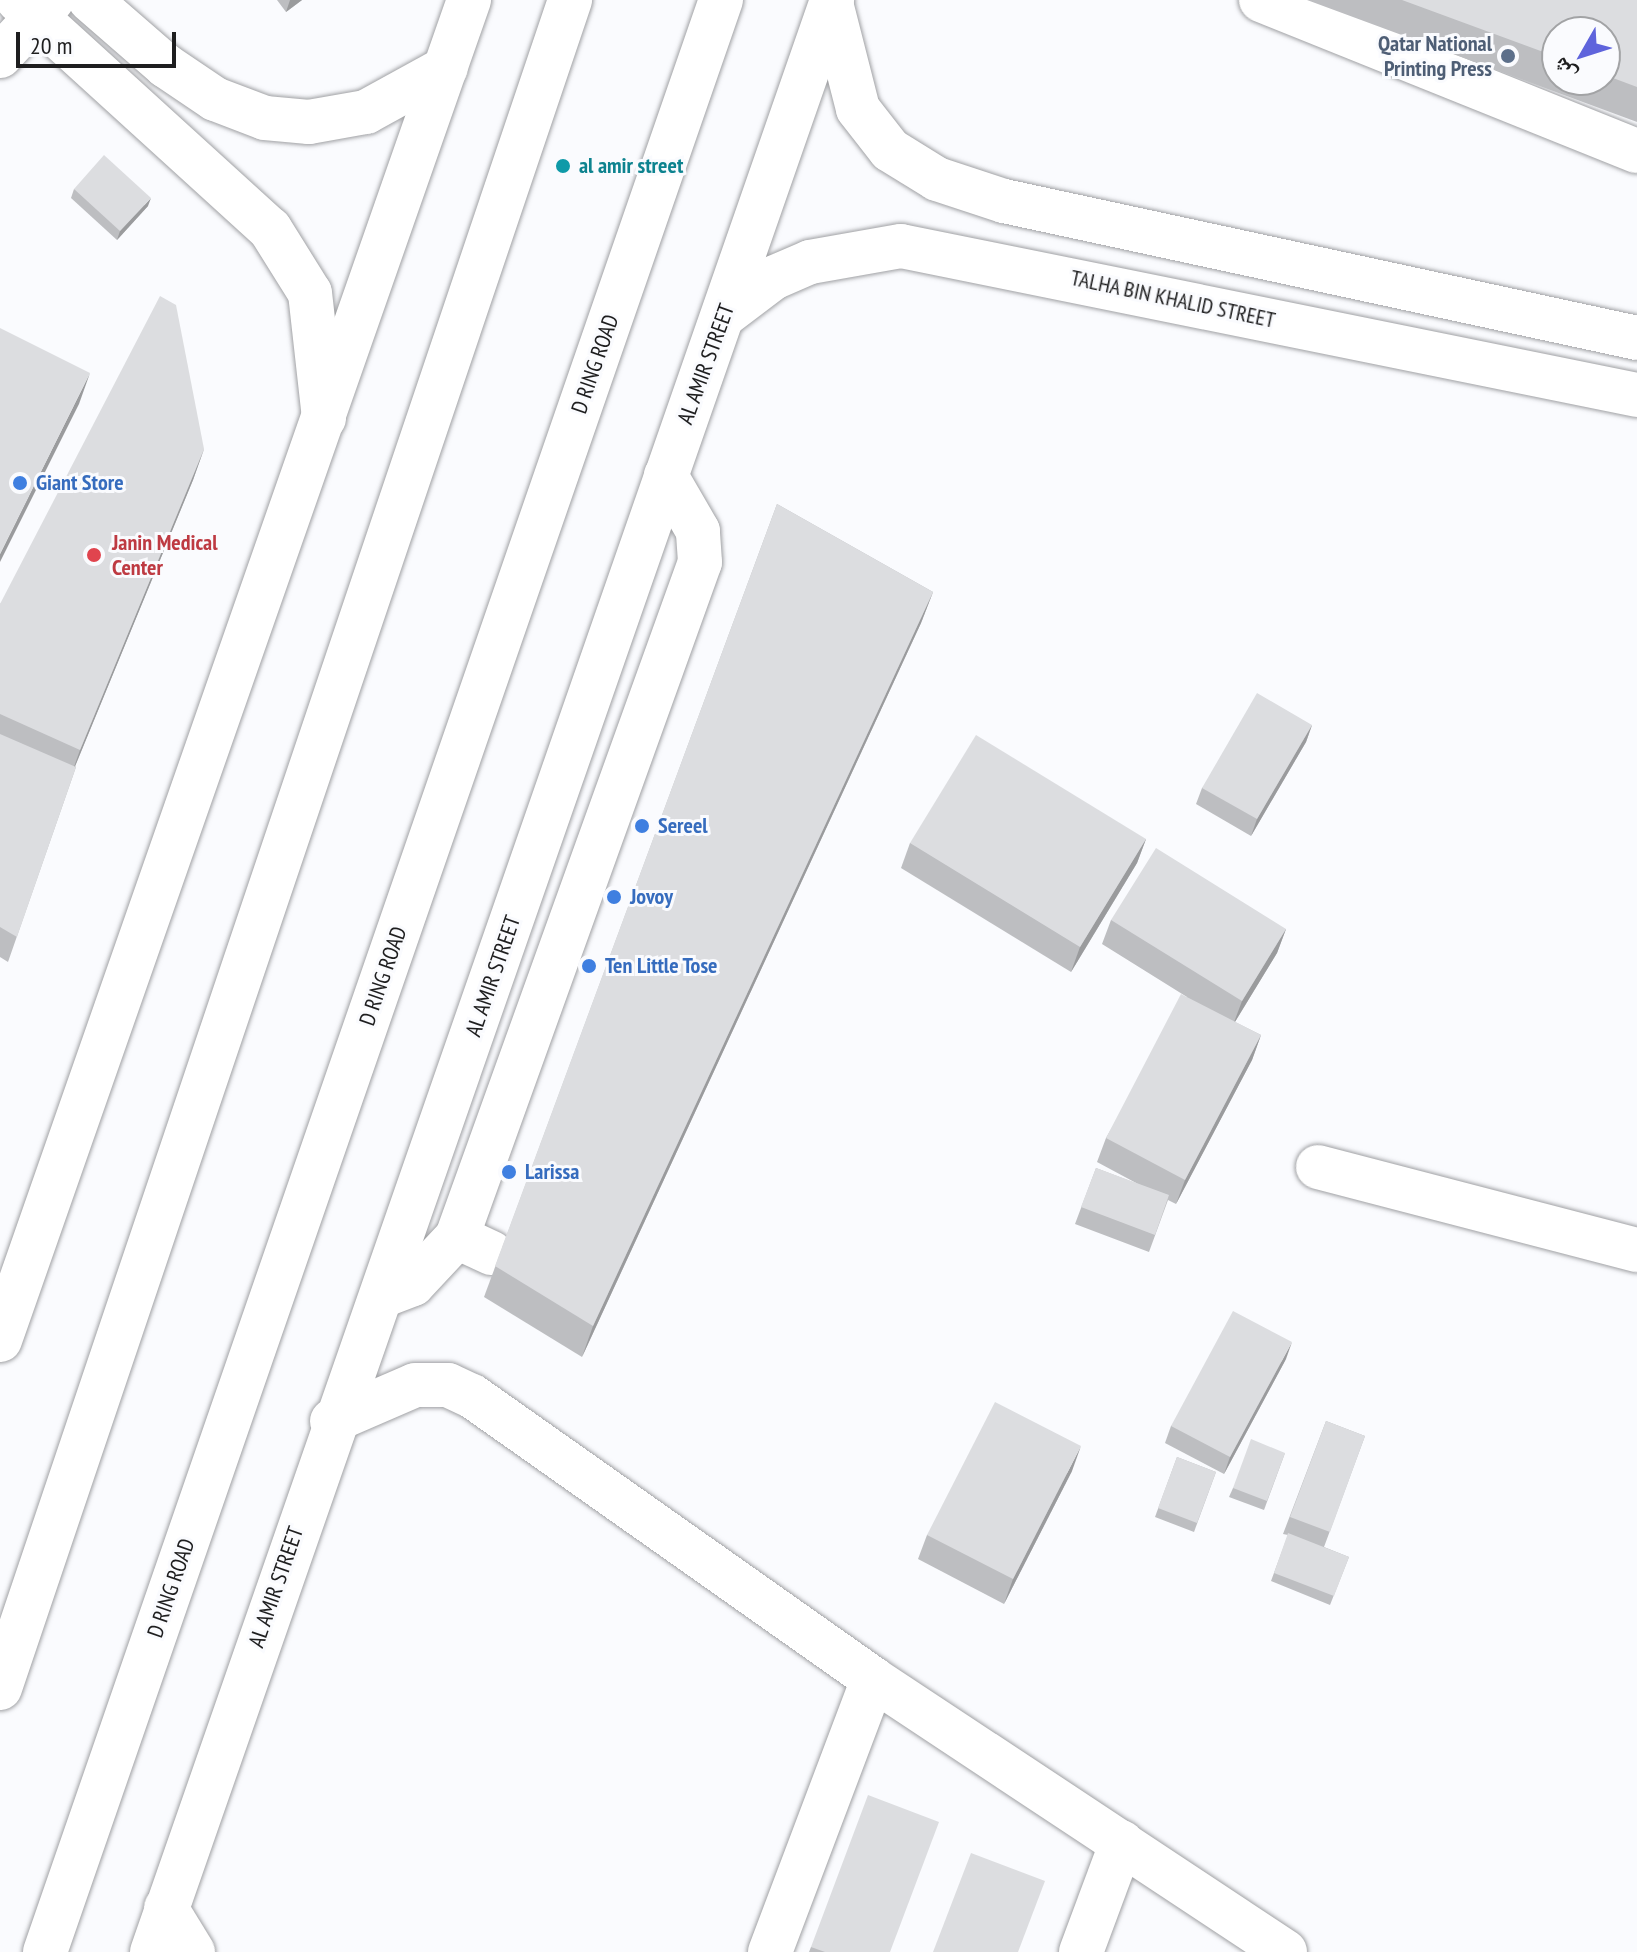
<!DOCTYPE html>
<meta charset="utf-8">
<style>
body{margin:0}
#map{position:relative;width:1637px;height:1952px;overflow:hidden;background:#fafbfe;font-family:"PT Sans Narrow","Noto Naskh Arabic",sans-serif}
div>[style]{position:absolute}
.roads{filter:drop-shadow(0 0 2px #a0a1a4) drop-shadow(0 0 2px #a0a1a4)}
.minor>*{height:44px;margin:-22px;padding:0 22px;transform-origin:22px;border-radius:22px;background:#fff}
.major>*{height:44px;margin:-22px;padding:0 22px;transform-origin:22px;border-radius:22px;background:#fff}
.highway>*{height:44px;margin:-22px;padding:0 22px;transform-origin:22px;border-radius:22px;background:#fff}
.wall>*{inset:0;background:#bdbec1}
.shaded-wall>*{inset:0;background:#9a9b9d}
.building>*{inset:0;background:#dcdde0}
.dots>*{width:22px;height:22px;translate:-50% -50%;box-sizing:border-box;border:4px solid #fafbfe;border-radius:50%}
span{translate:-50% -50%;white-space:nowrap;text-align:center;line-height:1.15;-webkit-text-stroke:6px #fafbfe;paint-order:stroke}
.service-label{font-size:22px;color:#4e5e75;font-weight:700}
.right{translate:-100% -50%;text-align:right}
.culture-label{font-size:22px;color:#0d838f;font-weight:700}
.left{translate:0 -50%;text-align:left}
.street-label{font-size:22px;color:#1e1e1f}
.shop-label{font-size:22px;color:#366cbe;font-weight:700}
.health-label{font-size:22px;color:#be3a42;font-weight:700}
.north{position:absolute;left:1541px;top:16px;width:80px;height:80px;box-sizing:border-box;background:#fafbfe;border:2px solid #a2a3a5;border-radius:50%;rotate:231deg;font-size:22px;font-weight:700;line-height:32px;text-align:center;color:#1e1e1f}
.north::after{content:'';display:block;margin:auto;width:28px;height:36px;background:#5f64dc;clip-path:polygon(50% 0,100% 100%,50% 72%,0 100%)}
.scale{position:absolute;left:16px;top:32px;width:160px;height:36px;box-sizing:border-box;border:4px solid #1e1e1f;border-top:0;padding-left:10px;font-size:24px;line-height:28px;white-space:nowrap;color:#1e1e1f;-webkit-text-stroke:6px #fafbfe;paint-order:stroke}
</style>
<div id="map">
<div class="roads">
<div class="minor">
<i style="left:18px;top:0;width:341px;rotate:42.3deg"></i>
<i style="left:270px;top:229px;width:75px;rotate:58deg"></i>
<i style="left:310px;top:293px;width:126px;rotate:83.6deg"></i>
<i style="left:90px;top:0;width:101px;rotate:41deg"></i>
<i style="left:166px;top:66px;width:59px;rotate:34deg"></i>
<i style="left:215px;top:99px;width:53px;rotate:20.8deg"></i>
<i style="left:265px;top:118px;width:44px;rotate:5.2deg"></i>
<i style="left:309px;top:122px;width:58px;rotate:-10deg"></i>
<i style="left:366px;top:112px;width:91px;rotate:-28.8deg"></i>
<i style="left:1261px;top:0;width:405px;rotate:21.9deg"></i>
<i style="left:831px;top:3px;width:109px;rotate:75.7deg"></i>
<i style="left:858px;top:109px;width:52px;rotate:52deg"></i>
<i style="left:890px;top:150px;width:55px;rotate:31.7deg"></i>
<i style="left:937px;top:179px;width:71px;rotate:18.2deg"></i>
<i style="left:1004px;top:201px;width:648px;rotate:12.21deg"></i>
<i style="left:0;top:56px;width:76px;rotate:-47.1deg"></i>
<i style="left:723px;top:316px;width:63px;rotate:-37.2deg"></i>
<i style="left:773px;top:278px;width:40px;rotate:-23.4deg"></i>
<i style="left:810px;top:262px;width:92px;rotate:-10deg"></i>
<i style="left:901px;top:246px;width:751px;rotate:11.44deg"></i>
<i style="left:1318px;top:1167px;width:330px;rotate:14.6deg"></i>
<i style="left:457px;top:1237px;width:38px;rotate:25deg"></i>
<i style="left:382px;top:1296px;width:33px;rotate:-21deg"></i>
<i style="left:413px;top:1284px;width:64px;rotate:-46.9deg"></i>
<i style="left:457px;top:1237px;width:717px;rotate:-70.2deg"></i>
<i style="left:700px;top:562px;width:31px;rotate:-94deg"></i>
<i style="left:698px;top:531px;width:64px;rotate:-120.2deg"></i>
<i style="left:332px;top:1421px;width:90px;rotate:-23.4deg"></i>
<i style="left:415px;top:1385px;width:33px"></i>
<i style="left:448px;top:1385px;width:26px;rotate:25deg"></i>
<i style="left:472px;top:1396px;width:491px;rotate:35.2deg"></i>
<i style="left:873px;top:1679px;width:494px;rotate:33.5deg"></i>
<i style="left:166px;top:1908px;width:52px;rotate:58.5deg"></i>
<i style="left:770px;top:1952px;width:292px;rotate:-69.3deg"></i>
<i style="left:1081px;top:1952px;width:117px;rotate:-69.6deg"></i>
</div>
<div class="major">
<i style="left:0;top:1340px;width:1420px;rotate:-70.71deg"></i>
<i style="left:152px;top:1952px;width:2067px;rotate:-70.79deg"></i>
</div>
<div class="highway">
<i style="left:0;top:1688px;width:1782px;rotate:-71.34deg"></i>
<i style="left:45px;top:1952px;width:2066px;rotate:-70.9deg"></i>
</div>
</div>
<div class="wall">
<i style="clip-path:polygon(277px 0,302px 0,286px 12px)"></i>
<i style="clip-path:polygon(evenodd,1307px 0,1637px 0,1637px 122px,1307px 0,1557px 32px,1605px 32px,1605px 80px,1557px 80px,1557px 32px)"></i>
<i style="clip-path:polygon(74px 189px,148px 206px,117px 240px,71px 198px)"></i>
<i style="clip-path:polygon(204px 449px,193px 480px,75px 766px,76px 767px,8px 962px,0 957px,0 604px)"></i>
<i style="clip-path:polygon(777px 504px,933px 592px,921px 623px,582px 1357px,484px 1297px)"></i>
<i style="clip-path:polygon(1312px 725px,1306px 742px,1251px 836px,1196px 804px,1202px 788px)"></i>
<i style="clip-path:polygon(1146px 839px,1137px 863px,1071px 972px,901px 868px,910px 843px)"></i>
<i style="clip-path:polygon(1111px 920px,1286px 929px,1277px 953px,1235px 1022px,1261px 1035px,1252px 1060px,1176px 1204px,1168px 1200px,1149px 1252px,1075px 1224px,1096px 1168px,1138px 1184px,1097px 1162px,1106px 1138px,1187px 997px,1102px 944px)"></i>
<i style="clip-path:polygon(1286px 1359px,1224px 1474px,1165px 1443px,1171px 1426px)"></i>
<i style="clip-path:polygon(1326px 1421px,1365px 1436px,1324px 1547px,1349px 1557px,1330px 1605px,1271px 1581px,1288px 1535px,1283px 1534px)"></i>
<i style="clip-path:polygon(1285px 1453px,1264px 1510px,1229px 1497px,1233px 1488px)"></i>
<i style="clip-path:polygon(1177px 1457px,1216px 1472px,1194px 1532px,1155px 1517px)"></i>
<i style="clip-path:polygon(1072px 1471px,1004px 1604px,918px 1559px,927px 1535px)"></i>
<i style="clip-path:polygon(811px 1947px,890px 1952px,809px 1952px)"></i>
</div>
<div class="shaded-wall">
<i style="clip-path:polygon(290px 0,302px 0,286px 12px)"></i>
<i style="clip-path:polygon(151px 198px,148px 206px,117px 240px,120px 231px)"></i>
<i style="clip-path:polygon(90px 373px,79px 404px,0 562px,0 554px)"></i>
<i style="clip-path:polygon(204px 449px,193px 480px,69px 781px,80px 750px)"></i>
<i style="clip-path:polygon(933px 592px,921px 623px,582px 1357px,593px 1326px)"></i>
<i style="clip-path:polygon(1312px 725px,1306px 742px,1251px 836px,1257px 819px)"></i>
<i style="clip-path:polygon(1146px 839px,1137px 863px,1071px 972px,1080px 947px)"></i>
<i style="clip-path:polygon(1286px 929px,1277px 953px,1233px 1025px,1242px 1001px)"></i>
<i style="clip-path:polygon(1261px 1035px,1252px 1060px,1176px 1204px,1185px 1180px)"></i>
<i style="clip-path:polygon(1292px 1342px,1286px 1359px,1224px 1474px,1230px 1457px)"></i>
<i style="clip-path:polygon(1081px 1446px,1072px 1471px,1004px 1604px,1013px 1579px)"></i>
</div>
<div class="building">
<i style="clip-path:polygon(1402px 0,1637px 0,1637px 87px,1605px 75px,1605px 32px,1557px 32px,1557px 57px)"></i>
<i style="clip-path:polygon(104px 155px,151px 198px,120px 231px,74px 189px)"></i>
<i style="clip-path:polygon(160px 296px,176px 305px,204px 449px,80px 750px,0 714px,0 604px)"></i>
<i style="clip-path:polygon(0 328px,90px 373px,0 554px)"></i>
<i style="clip-path:polygon(777px 504px,933px 592px,593px 1326px,495px 1266px)"></i>
<i style="clip-path:polygon(1257px 693px,1312px 725px,1257px 819px,1202px 788px)"></i>
<i style="clip-path:polygon(0 734px,76px 767px,17px 937px,0 927px)"></i>
<i style="clip-path:polygon(976px 735px,1146px 839px,1080px 947px,910px 843px)"></i>
<i style="clip-path:polygon(1156px 848px,1286px 929px,1242px 1001px,1111px 920px)"></i>
<i style="clip-path:polygon(1181px 994px,1261px 1035px,1185px 1180px,1106px 1138px)"></i>
<i style="clip-path:polygon(1096px 1168px,1169px 1195px,1155px 1235px,1081px 1207px)"></i>
<i style="clip-path:polygon(1233px 1311px,1292px 1342px,1230px 1457px,1171px 1426px)"></i>
<i style="clip-path:polygon(995px 1402px,1081px 1446px,1013px 1579px,927px 1535px)"></i>
<i style="clip-path:polygon(1326px 1421px,1365px 1436px,1330px 1532px,1290px 1517px)"></i>
<i style="clip-path:polygon(1251px 1439px,1285px 1453px,1267px 1501px,1233px 1488px)"></i>
<i style="clip-path:polygon(1177px 1457px,1216px 1472px,1197px 1523px,1158px 1508px)"></i>
<i style="clip-path:polygon(1288px 1533px,1349px 1557px,1334px 1596px,1274px 1573px)"></i>
<i style="clip-path:polygon(868px 1795px,939px 1822px,890px 1952px,825px 1952px,811px 1947px)"></i>
<i style="clip-path:polygon(971px 1853px,1045px 1881px,1018px 1952px,933px 1952px)"></i>
</div>
<div class="dots">
<i style="left:1508px;top:56px;background:#5c6f8a"></i>
<i style="left:563px;top:166px;background:#0f9aa8"></i>
<i style="left:20px;top:483px;background:#3f7fe0"></i>
<i style="left:94px;top:555px;background:#e0444e"></i>
<i style="left:642px;top:826px;background:#3f7fe0"></i>
<i style="left:614px;top:897px;background:#3f7fe0"></i>
<i style="left:589px;top:966px;background:#3f7fe0"></i>
<i style="left:509px;top:1172px;background:#3f7fe0"></i>
</div>
<div class="service-label">
<span class="right" style="left:1492px;top:56px">Qatar National<br>Printing Press</span>
</div>
<div class="culture-label">
<span class="left" style="left:579px;top:166px">al amir street</span>
</div>
<div class="street-label">
<span style="left:1173px;top:299px;rotate:12deg">TALHA BIN KHALID STREET</span>
<span style="left:595px;top:364px;rotate:-71deg">D RING ROAD</span>
<span style="left:706px;top:364px;rotate:-70deg">AL AMIR STREET</span>
<span style="left:383px;top:976px;rotate:-71deg">D RING ROAD</span>
<span style="left:493px;top:976px;rotate:-71deg">AL AMIR STREET</span>
<span style="left:276px;top:1587px;rotate:-71deg">AL AMIR STREET</span>
<span style="left:171px;top:1588px;rotate:-71deg">D RING ROAD</span>
</div>
<div class="shop-label">
<span class="left" style="left:36px;top:483px">Giant Store</span>
<span class="left" style="left:658px;top:826px">Sereel</span>
<span class="left" style="left:630px;top:897px">Jovoy</span>
<span class="left" style="left:605px;top:966px">Ten Little Tose</span>
<span class="left" style="left:525px;top:1172px">Larissa</span>
</div>
<div class="health-label">
<span class="left" style="left:112px;top:555px">Janin Medical<br>Center</span>
</div>
<div class="north">ش</div>
<div class="scale">20 m</div>
</div>
